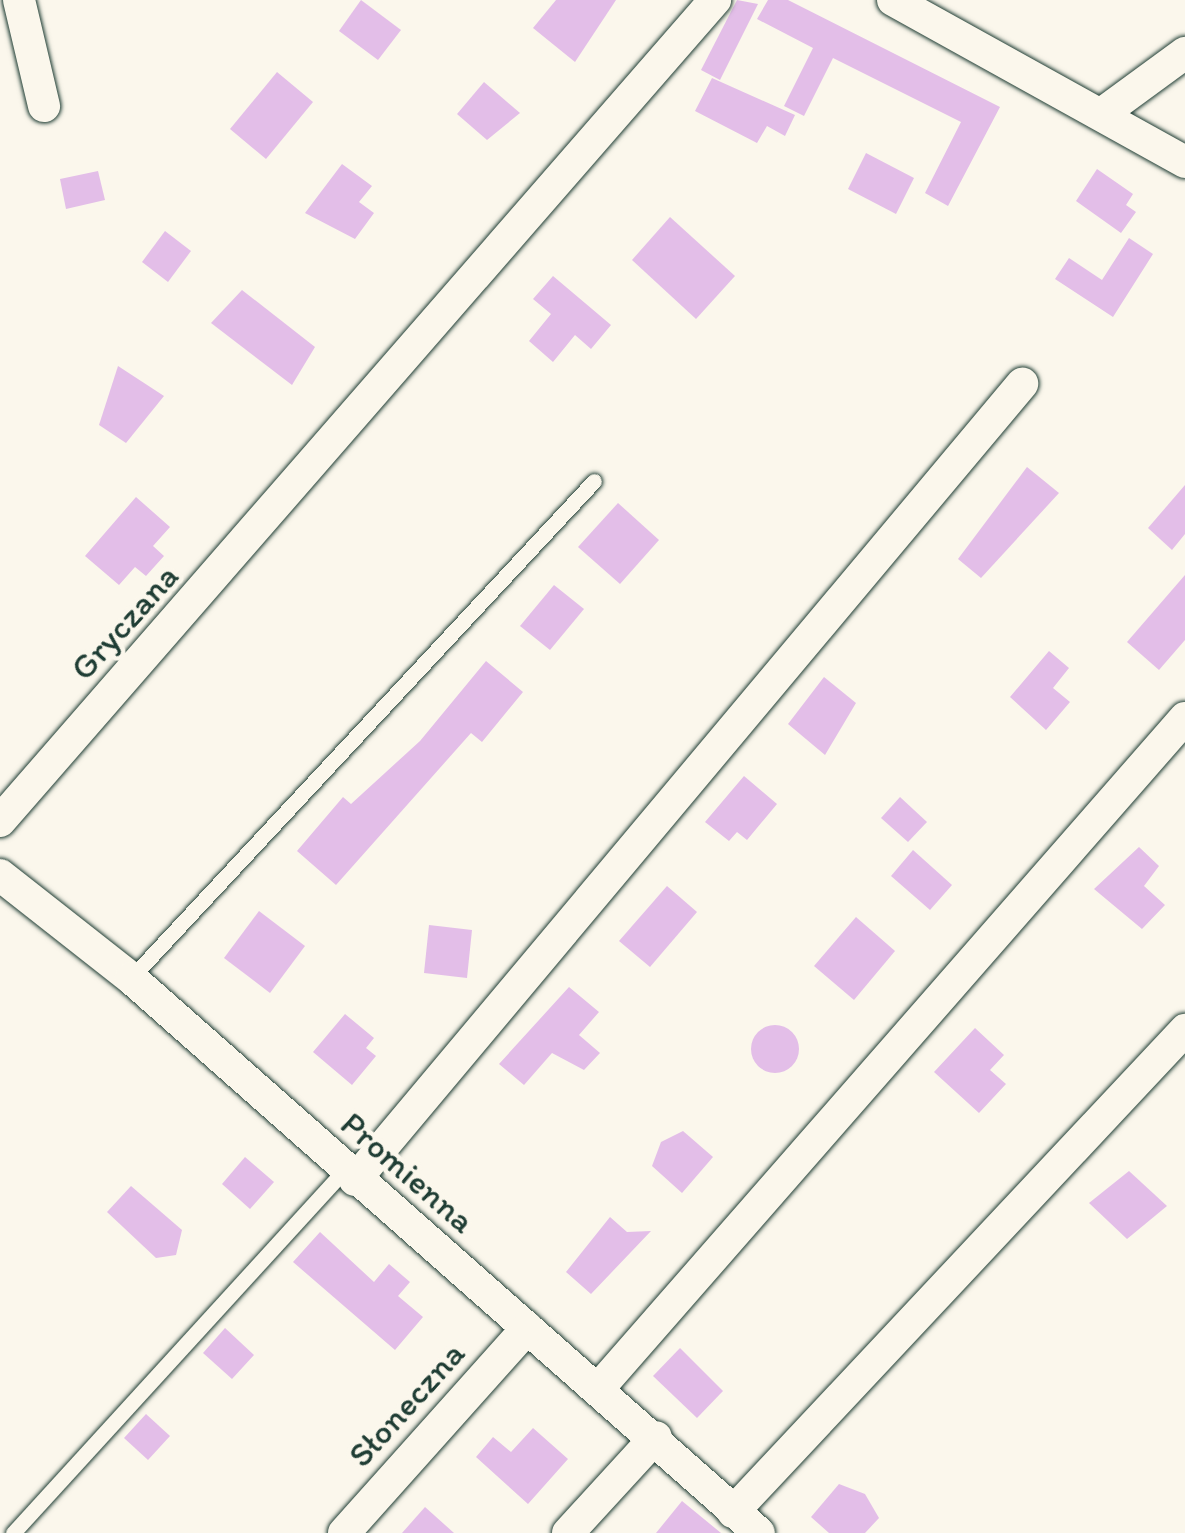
<!DOCTYPE html>
<meta charset="utf-8">
<style>
body{margin:0}
#map{position:relative;width:1185px;height:1533px;overflow:hidden;background:#fbf7ec;font-family:Itim,sans-serif}
div>[style]{position:absolute}
.building>*{inset:0;background:#e3bee8}
.round{border-radius:50%}
.roads{filter:drop-shadow(0 0 2px #1f3d34) drop-shadow(0 0 2px #1f3d34)}
.lane>*{height:15px;margin:-7.5px;padding:0 7.5px;transform-origin:7.5px;border-radius:7.5px;background:#fbf7ec}
.street>*{height:32px;margin:-16px;padding:0 16px;transform-origin:16px;border-radius:16px;background:#fbf7ec}
span{translate:-50% -50%;white-space:nowrap;text-align:center;line-height:1.15;-webkit-text-stroke:9px #fbf7ec;paint-order:stroke}
.street-label{font-size:35px;color:#1f3d34}
</style>
<div id="map">
<div class="building">
<i style="clip-path:polygon(361px 0,401px 30px,378px 60px,339px 31px)"></i>
<i style="clip-path:polygon(556px 0,616px 0,575px 62px,533px 28px)"></i>
<i style="clip-path:polygon(737px 0,758px 4px,720px 80px,701px 70px)"></i>
<i style="clip-path:polygon(768px 0,788px 0,1000px 107px,948px 206px,925px 193px,961px 122px,833px 58px,804px 116px,784px 106px,813px 48px,757px 19px)"></i>
<i style="clip-path:polygon(277px 72px,313px 102px,266px 159px,230px 129px)"></i>
<i style="clip-path:polygon(712px 78px,795px 115px,785px 136px,767px 126px,757px 143px,695px 111px)"></i>
<i style="clip-path:polygon(484px 82px,520px 113px,487px 140px,457px 114px)"></i>
<i style="clip-path:polygon(866px 153px,914px 178px,896px 214px,848px 189px)"></i>
<i style="clip-path:polygon(342px 164px,372px 186px,359px 202px,374px 213px,355px 239px,305px 213px)"></i>
<i style="clip-path:polygon(1097px 169px,1133px 194px,1126px 205px,1136px 212px,1121px 233px,1076px 201px)"></i>
<i style="clip-path:polygon(98px 171px,105px 200px,66px 209px,60px 179px)"></i>
<i style="clip-path:polygon(670px 217px,735px 276px,696px 319px,632px 260px)"></i>
<i style="clip-path:polygon(165px 231px,191px 251px,168px 282px,142px 262px)"></i>
<i style="clip-path:polygon(1129px 238px,1153px 254px,1113px 317px,1055px 279px,1069px 258px,1102px 280px)"></i>
<i style="clip-path:polygon(553px 276px,611px 325px,591px 349px,575px 335px,553px 362px,529px 341px,551px 314px,533px 299px)"></i>
<i style="clip-path:polygon(242px 290px,315px 347px,292px 385px,211px 323px)"></i>
<i style="clip-path:polygon(118px 366px,164px 396px,126px 443px,99px 425px)"></i>
<i style="clip-path:polygon(1027px 467px,1059px 493px,981px 578px,958px 559px)"></i>
<i style="clip-path:polygon(1185px 485px,1185px 534px,1172px 550px,1148px 528px)"></i>
<i style="clip-path:polygon(136px 497px,170px 527px,153px 546px,164px 556px,146px 576px,135px 567px,119px 585px,85px 556px)"></i>
<i style="clip-path:polygon(618px 503px,659px 540px,620px 584px,578px 547px)"></i>
<i style="clip-path:polygon(1185px 575px,1185px 640px,1159px 670px,1127px 642px)"></i>
<i style="clip-path:polygon(554px 585px,584px 609px,550px 650px,520px 626px)"></i>
<i style="clip-path:polygon(1049px 651px,1069px 668px,1053px 688px,1070px 702px,1046px 730px,1010px 697px)"></i>
<i style="clip-path:polygon(486px 661px,523px 692px,482px 742px,471px 733px,336px 885px,297px 851px,343px 797px,351px 804px,420px 741px)"></i>
<i style="clip-path:polygon(824px 677px,856px 703px,825px 755px,788px 724px)"></i>
<i style="clip-path:polygon(744px 776px,777px 804px,747px 840px,737px 832px,729px 841px,705px 822px)"></i>
<i style="clip-path:polygon(900px 797px,927px 822px,908px 842px,881px 818px)"></i>
<i style="clip-path:polygon(1139px 847px,1159px 866px,1144px 886px,1165px 905px,1142px 929px,1094px 889px)"></i>
<i style="clip-path:polygon(913px 850px,952px 885px,930px 910px,891px 876px)"></i>
<i style="clip-path:polygon(667px 886px,697px 912px,650px 967px,619px 941px)"></i>
<i style="clip-path:polygon(259px 911px,305px 946px,270px 993px,224px 958px)"></i>
<i style="clip-path:polygon(856px 917px,895px 951px,854px 1000px,814px 966px)"></i>
<i style="clip-path:polygon(429px 925px,472px 930px,467px 978px,424px 973px)"></i>
<i style="clip-path:polygon(569px 987px,599px 1012px,579px 1035px,600px 1053px,584px 1070px,552px 1053px,524px 1085px,499px 1064px)"></i>
<i style="clip-path:polygon(345px 1014px,374px 1038px,366px 1048px,376px 1056px,352px 1085px,313px 1052px)"></i>
<i class="round" style="left:751px;top:1025px;width:48px;height:48px"></i>
<i style="clip-path:polygon(975px 1028px,1004px 1055px,990px 1070px,1006px 1084px,979px 1113px,934px 1072px)"></i>
<i style="clip-path:polygon(683px 1131px,713px 1157px,682px 1193px,652px 1166px,661px 1142px)"></i>
<i style="clip-path:polygon(245px 1157px,274px 1182px,250px 1209px,222px 1184px)"></i>
<i style="clip-path:polygon(1129px 1171px,1167px 1206px,1127px 1239px,1089px 1203px)"></i>
<i style="clip-path:polygon(131px 1186px,182px 1230px,176px 1255px,156px 1258px,107px 1212px)"></i>
<i style="clip-path:polygon(610px 1217px,627px 1232px,651px 1231px,591px 1294px,566px 1272px)"></i>
<i style="clip-path:polygon(320px 1232px,374px 1282px,389px 1264px,410px 1282px,398px 1296px,423px 1317px,395px 1350px,293px 1262px)"></i>
<i style="clip-path:polygon(225px 1328px,254px 1355px,232px 1379px,203px 1353px)"></i>
<i style="clip-path:polygon(680px 1348px,723px 1391px,697px 1418px,653px 1376px)"></i>
<i style="clip-path:polygon(146px 1414px,170px 1436px,148px 1460px,124px 1438px)"></i>
<i style="clip-path:polygon(533px 1428px,568px 1459px,528px 1504px,476px 1457px,493px 1437px,511px 1452px)"></i>
<i style="clip-path:polygon(839px 1484px,865px 1494px,879px 1518px,865px 1533px,829px 1533px,811px 1517px)"></i>
<i style="clip-path:polygon(682px 1501px,721px 1533px,656px 1533px)"></i>
<i style="clip-path:polygon(425px 1507px,454px 1533px,402px 1533px)"></i>
</div>
<div class="roads">
<div class="lane">
<i style="left:131px;top:978px;width:679px;rotate:-47.03deg"></i>
<i style="left:13px;top:1533px;width:491px;rotate:-47.6deg"></i>
</div>
<div class="street">
<i style="left:19px;top:0;width:109px;rotate:76.7deg"></i>
<i style="left:893px;top:0;width:334px;rotate:29deg"></i>
<i style="left:1103px;top:113px;width:102px;rotate:-36.2deg"></i>
<i style="left:0;top:821px;width:1089px;rotate:-48.95deg"></i>
<i style="left:0;top:875px;width:167px;rotate:38.2deg"></i>
<i style="left:131px;top:978px;width:838px;rotate:41.47deg"></i>
<i style="left:355px;top:1180px;width:1039px;rotate:-50.04deg"></i>
<i style="left:599px;top:1388px;width:890px;rotate:-48.83deg"></i>
<i style="left:733px;top:1512px;width:661px;rotate:-46.84deg"></i>
<i style="left:344px;top:1533px;width:275px;rotate:-48.2deg"></i>
<i style="left:568px;top:1533px;width:130px;rotate:-47.5deg"></i>
</div>
</div>
<div class="street-label">
<span style="left:124px;top:622px;rotate:-48deg">Gryczana</span>
<span style="left:408px;top:1172px;rotate:41deg">Promienna</span>
<span style="left:406px;top:1404px;rotate:-48deg">Słoneczna</span>
</div>
</div>
